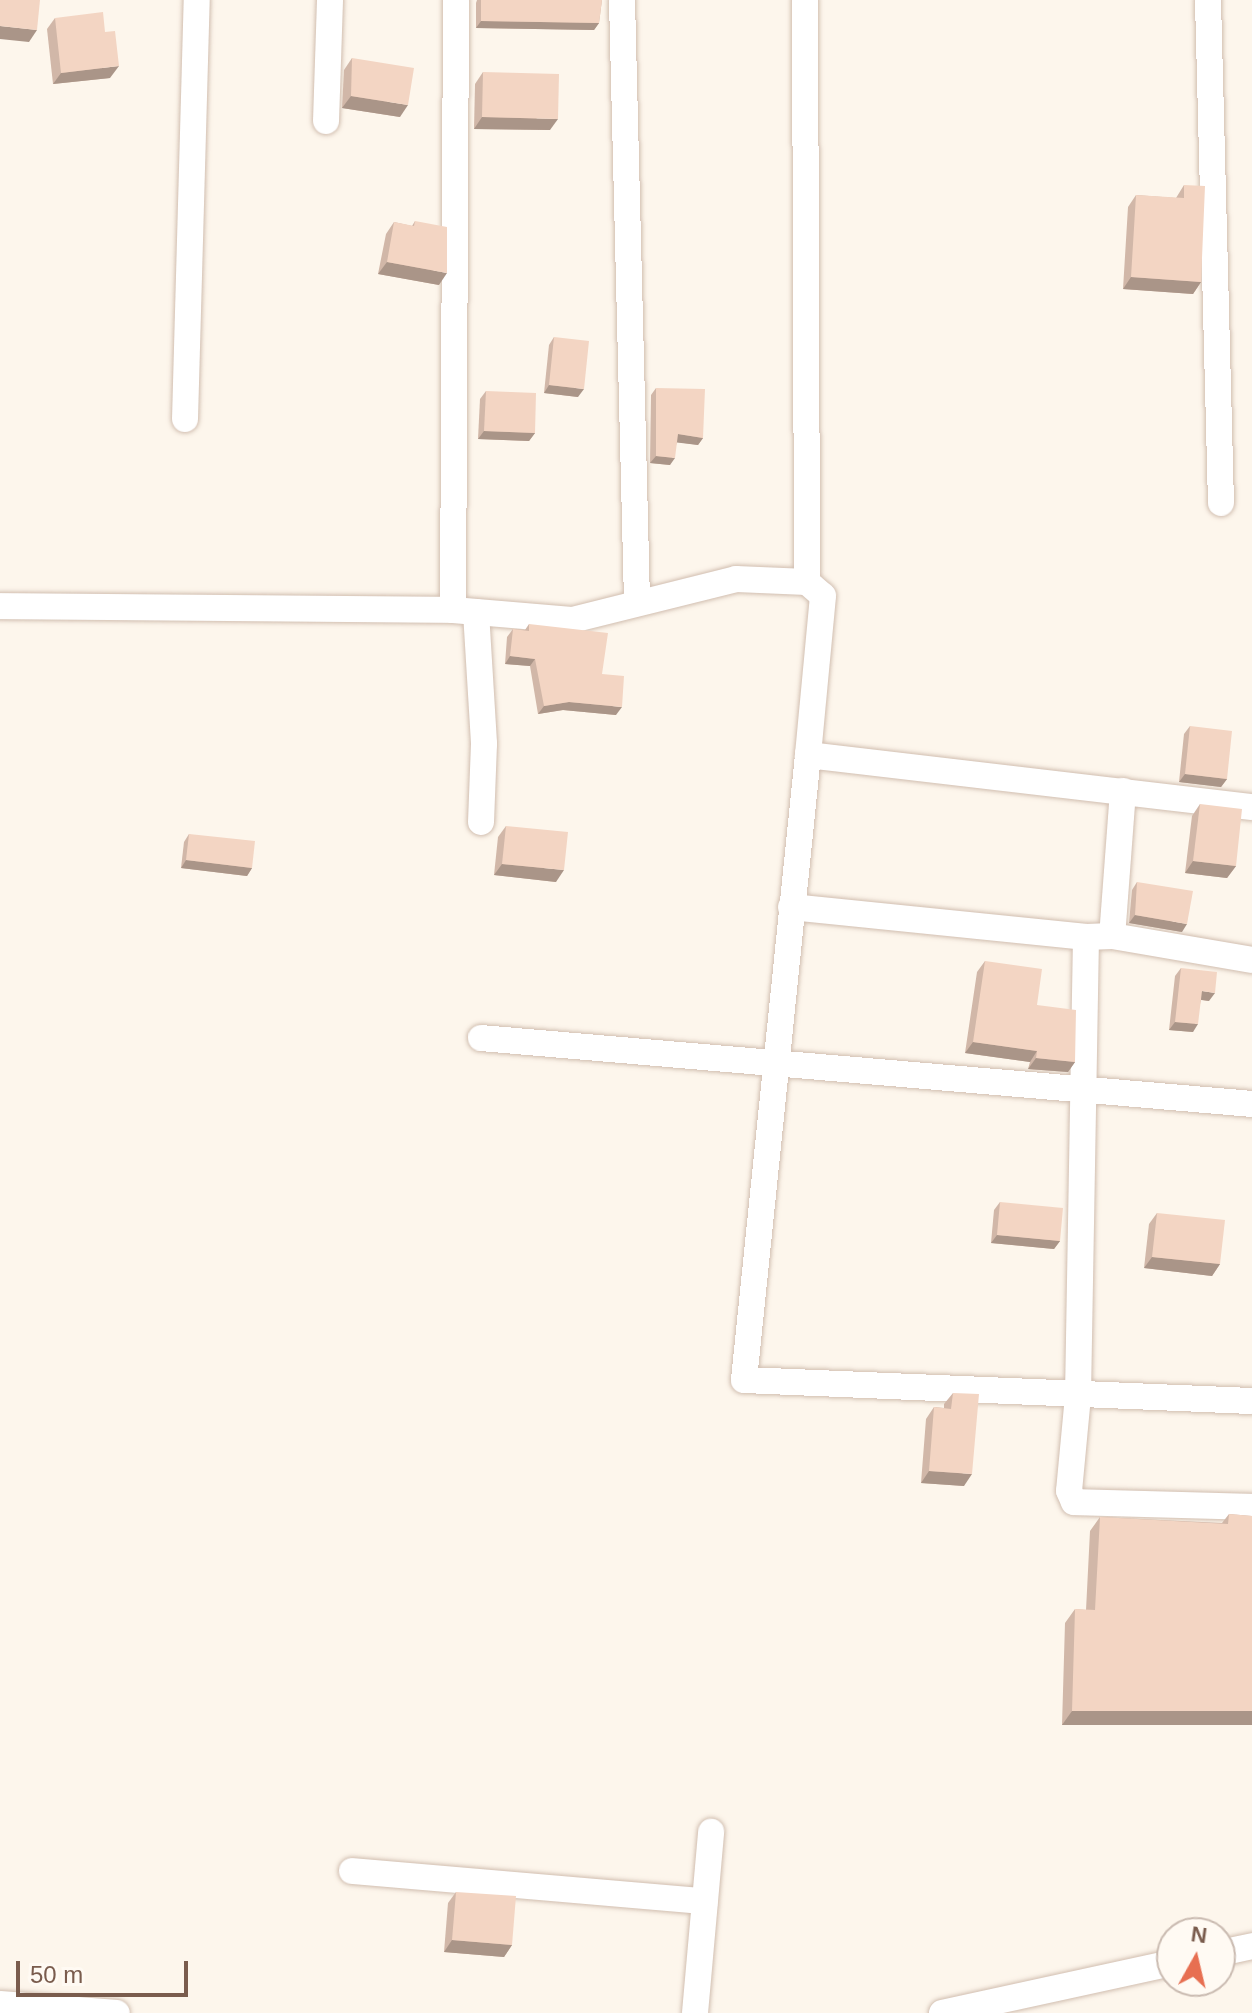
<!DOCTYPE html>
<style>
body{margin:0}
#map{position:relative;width:1252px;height:2013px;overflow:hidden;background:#fdf6ec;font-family:Arial,sans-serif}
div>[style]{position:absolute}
.roads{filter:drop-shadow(0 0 2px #d1beb0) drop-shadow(0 0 2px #d1beb0)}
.minor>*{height:26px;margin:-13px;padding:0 13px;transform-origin:13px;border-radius:13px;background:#fff}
.wall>*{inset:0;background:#d1b7a8}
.shaded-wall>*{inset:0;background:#aa9588}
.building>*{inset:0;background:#f3d5c3}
span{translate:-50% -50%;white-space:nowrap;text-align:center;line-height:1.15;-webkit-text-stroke:6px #fffaf3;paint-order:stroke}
.north{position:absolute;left:1156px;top:1917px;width:80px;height:80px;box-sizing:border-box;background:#fffaf3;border:2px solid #cabbb1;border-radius:50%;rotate:8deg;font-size:22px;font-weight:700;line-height:32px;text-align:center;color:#7a5c4d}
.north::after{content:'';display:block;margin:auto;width:28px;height:36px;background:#e76f51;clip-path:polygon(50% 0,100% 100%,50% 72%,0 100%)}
.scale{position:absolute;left:16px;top:1961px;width:172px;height:36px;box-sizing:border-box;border:4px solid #7a5c4d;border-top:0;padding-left:10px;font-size:24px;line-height:28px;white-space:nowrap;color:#7a5c4d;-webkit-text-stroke:6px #fffaf3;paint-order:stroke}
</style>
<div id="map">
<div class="roads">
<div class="minor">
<i style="left:456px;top:0;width:610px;rotate:90.28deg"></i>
<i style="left:453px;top:610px;width:119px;rotate:4.8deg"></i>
<i style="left:572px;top:620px;width:169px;rotate:-14deg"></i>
<i style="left:736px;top:579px;width:71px;rotate:2.4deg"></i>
<i style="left:807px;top:582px;width:21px;rotate:41deg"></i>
<i style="left:823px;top:596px;width:160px;rotate:95.4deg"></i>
<i style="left:808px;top:755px;width:447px;rotate:6.7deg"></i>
<i style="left:622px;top:0;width:602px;rotate:88.57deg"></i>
<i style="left:805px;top:0;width:582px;rotate:89.8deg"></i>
<i style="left:1208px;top:0;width:503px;rotate:88.52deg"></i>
<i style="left:326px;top:121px;width:121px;rotate:-88.1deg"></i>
<i style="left:185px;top:419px;width:419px;rotate:-88.4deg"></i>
<i style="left:0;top:606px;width:453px;rotate:0.5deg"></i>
<i style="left:476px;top:612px;width:132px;rotate:86.5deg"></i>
<i style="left:484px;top:744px;width:78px;rotate:92.2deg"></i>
<i style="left:808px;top:755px;width:628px;rotate:95.85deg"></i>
<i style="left:744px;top:1380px;width:508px;rotate:2.37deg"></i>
<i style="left:1123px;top:791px;width:145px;rotate:94.3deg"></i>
<i style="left:1112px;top:936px;width:142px;rotate:9.7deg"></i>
<i style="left:791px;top:907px;width:297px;rotate:5.8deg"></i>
<i style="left:1112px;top:936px;width:26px;rotate:178deg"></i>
<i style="left:1086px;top:937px;width:459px;rotate:91deg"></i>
<i style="left:1078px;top:1396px;width:95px;rotate:95.4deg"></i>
<i style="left:1069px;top:1491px;width:12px;rotate:66deg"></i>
<i style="left:1074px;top:1502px;width:178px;rotate:1.6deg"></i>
<i style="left:481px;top:1038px;width:774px;rotate:4.89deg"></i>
<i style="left:352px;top:1871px;width:354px;rotate:4.9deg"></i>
<i style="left:1220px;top:1953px;width:33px;rotate:-12deg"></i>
<i style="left:0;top:2004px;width:117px;rotate:4.4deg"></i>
<i style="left:695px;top:2013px;width:182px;rotate:-84.9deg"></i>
<i style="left:942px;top:2013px;width:235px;rotate:-12.3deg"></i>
</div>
</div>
<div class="wall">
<i style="clip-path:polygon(477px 0,602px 0,599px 23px,594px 30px,476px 28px,476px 3px)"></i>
<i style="clip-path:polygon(55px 18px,110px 78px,53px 84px,47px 29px)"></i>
<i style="clip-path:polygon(352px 58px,400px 117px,342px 108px,344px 70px)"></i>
<i style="clip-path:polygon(483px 72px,550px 130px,474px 129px,475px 84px)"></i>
<i style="clip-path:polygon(1184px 185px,1201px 282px,1193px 294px,1123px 289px,1128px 207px,1136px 195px,1176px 198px)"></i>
<i style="clip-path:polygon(415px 221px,439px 285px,378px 274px,386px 234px,394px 222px,412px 226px)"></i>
<i style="clip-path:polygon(554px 337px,578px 397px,544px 393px,549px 345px)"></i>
<i style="clip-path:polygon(656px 388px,703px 438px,698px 445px,677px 442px,670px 465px,650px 463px,651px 395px)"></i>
<i style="clip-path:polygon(486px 391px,535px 433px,529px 441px,478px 439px,480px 399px)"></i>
<i style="clip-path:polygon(529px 624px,602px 674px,616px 715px,563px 710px,538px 714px,530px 666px,505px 664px,507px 637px,513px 629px,525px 630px)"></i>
<i style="clip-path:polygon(1190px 726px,1227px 779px,1221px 787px,1179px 782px,1184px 734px)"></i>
<i style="clip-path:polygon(1200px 804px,1236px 866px,1227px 878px,1185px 873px,1192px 816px)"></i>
<i style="clip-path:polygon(506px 826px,556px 882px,494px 875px,498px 837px)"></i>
<i style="clip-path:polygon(189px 834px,252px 868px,247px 876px,181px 868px,184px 842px)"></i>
<i style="clip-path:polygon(1137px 882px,1182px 932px,1129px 923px,1132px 890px)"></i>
<i style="clip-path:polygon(985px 961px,1037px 1005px,1075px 1062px,1068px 1072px,1028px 1069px,1030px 1062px,965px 1053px,977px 972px)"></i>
<i style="clip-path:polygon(1181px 968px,1209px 1001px,1201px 1000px,1193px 1032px,1169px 1030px,1175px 976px)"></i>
<i style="clip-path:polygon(1000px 1202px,1060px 1241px,1054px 1249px,991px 1243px,994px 1210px)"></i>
<i style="clip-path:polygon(1157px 1213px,1220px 1264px,1212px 1276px,1144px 1268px,1149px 1224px)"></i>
<i style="clip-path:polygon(953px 1393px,964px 1486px,921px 1483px,926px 1419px,934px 1407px,944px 1408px,944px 1404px)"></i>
<i style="clip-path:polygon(1229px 1514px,1252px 1516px,1252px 1725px,1062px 1725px,1065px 1623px,1075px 1609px,1086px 1610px,1090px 1531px,1100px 1517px,1222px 1523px)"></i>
<i style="clip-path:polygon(456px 1892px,512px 1945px,504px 1957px,444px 1952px,448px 1903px)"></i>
</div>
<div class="shaded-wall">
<i style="clip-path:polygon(481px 21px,599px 23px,594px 30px,476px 28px)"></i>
<i style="clip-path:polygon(0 26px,37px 30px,29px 42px,0 39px)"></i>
<i style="clip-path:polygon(119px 66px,110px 78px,53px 84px,61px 73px)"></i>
<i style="clip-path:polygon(351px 96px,408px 105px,400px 117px,342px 108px)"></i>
<i style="clip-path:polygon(482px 117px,558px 119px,550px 130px,474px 129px)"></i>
<i style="clip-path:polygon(387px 262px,447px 273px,439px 285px,378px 274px)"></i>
<i style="clip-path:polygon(1131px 277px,1201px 282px,1193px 294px,1123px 289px)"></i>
<i style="clip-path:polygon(549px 385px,584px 389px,578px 397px,544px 393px)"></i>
<i style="clip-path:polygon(484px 431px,535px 433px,529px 441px,478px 439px)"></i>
<i style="clip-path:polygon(678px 434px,703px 438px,698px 445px,673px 442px)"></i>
<i style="clip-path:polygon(656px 456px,675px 458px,670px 465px,650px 463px)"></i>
<i style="clip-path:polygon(510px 656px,535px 659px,530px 666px,505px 664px)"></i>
<i style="clip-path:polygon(569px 702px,622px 707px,616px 715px,563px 710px,538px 714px,544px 706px)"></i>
<i style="clip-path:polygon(1185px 774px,1227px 779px,1221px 787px,1179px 782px)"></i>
<i style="clip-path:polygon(186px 860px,252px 868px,247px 876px,181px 868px)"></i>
<i style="clip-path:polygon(1193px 861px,1236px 866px,1227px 878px,1185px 873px)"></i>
<i style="clip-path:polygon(502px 864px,564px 870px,556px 882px,494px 875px)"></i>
<i style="clip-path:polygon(1135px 915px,1187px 924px,1182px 932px,1129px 923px)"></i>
<i style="clip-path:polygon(1202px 991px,1215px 993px,1209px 1001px,1196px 999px)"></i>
<i style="clip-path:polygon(1175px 1022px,1198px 1024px,1193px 1032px,1169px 1030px)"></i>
<i style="clip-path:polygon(973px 1042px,1037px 1051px,1030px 1062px,965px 1053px)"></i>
<i style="clip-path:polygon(1036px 1058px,1075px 1062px,1068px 1072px,1028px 1069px)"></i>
<i style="clip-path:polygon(997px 1235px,1060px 1241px,1054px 1249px,991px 1243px)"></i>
<i style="clip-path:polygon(1152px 1257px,1220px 1264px,1212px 1276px,1144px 1268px)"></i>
<i style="clip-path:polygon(929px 1471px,972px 1474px,964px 1486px,921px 1483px)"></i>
<i style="clip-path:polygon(1072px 1711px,1252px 1711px,1252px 1725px,1062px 1725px)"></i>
<i style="clip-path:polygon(452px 1940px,512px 1945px,504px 1957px,444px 1952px)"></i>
</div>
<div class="building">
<i style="clip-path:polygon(0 0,40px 0,37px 30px,0 26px)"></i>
<i style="clip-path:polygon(481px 0,602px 0,599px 23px,481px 21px)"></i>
<i style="clip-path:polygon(103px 12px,105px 32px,115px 31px,119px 66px,61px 73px,55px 18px)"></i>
<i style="clip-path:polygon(352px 58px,414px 68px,408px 105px,351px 96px)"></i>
<i style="clip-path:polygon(483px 72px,559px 74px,558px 119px,482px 117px)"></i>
<i style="clip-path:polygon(1184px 185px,1205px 186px,1201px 282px,1131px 277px,1136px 195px,1184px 198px)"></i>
<i style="clip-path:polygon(415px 221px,447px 227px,447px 273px,387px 262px,394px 222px,414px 226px)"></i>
<i style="clip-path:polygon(554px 337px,589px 341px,584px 389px,549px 385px)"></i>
<i style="clip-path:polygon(656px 388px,705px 389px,703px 438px,678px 434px,675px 458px,656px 456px)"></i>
<i style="clip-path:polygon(486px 391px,536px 393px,535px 433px,484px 431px)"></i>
<i style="clip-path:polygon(529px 624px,608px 633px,602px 674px,624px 676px,622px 707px,569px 702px,544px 706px,535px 659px,510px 656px,513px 629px,529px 631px)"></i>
<i style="clip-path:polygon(1190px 726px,1232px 731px,1227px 779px,1185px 774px)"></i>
<i style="clip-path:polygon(1200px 804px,1242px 809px,1236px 866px,1193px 861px)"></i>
<i style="clip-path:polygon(506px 826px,568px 832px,564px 870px,502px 864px)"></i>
<i style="clip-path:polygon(189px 834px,255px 841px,252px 868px,186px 860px)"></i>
<i style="clip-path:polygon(1137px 882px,1193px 891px,1187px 924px,1135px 915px)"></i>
<i style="clip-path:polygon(985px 961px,1042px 969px,1037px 1005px,1076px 1010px,1075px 1062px,1036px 1058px,1037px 1051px,973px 1042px)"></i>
<i style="clip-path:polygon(1181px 968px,1217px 972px,1215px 993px,1202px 991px,1198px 1024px,1175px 1022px)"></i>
<i style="clip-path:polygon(1000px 1202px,1063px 1208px,1060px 1241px,997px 1235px)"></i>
<i style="clip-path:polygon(1157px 1213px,1225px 1220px,1220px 1264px,1152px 1257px)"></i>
<i style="clip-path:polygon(953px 1393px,979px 1394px,972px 1474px,929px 1471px,934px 1407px,951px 1409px)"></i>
<i style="clip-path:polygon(1229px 1514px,1252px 1516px,1252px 1711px,1072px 1711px,1075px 1609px,1095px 1610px,1100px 1517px,1228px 1524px)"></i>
<i style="clip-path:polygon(456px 1892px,516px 1896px,512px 1945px,452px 1940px)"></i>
</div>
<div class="north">N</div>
<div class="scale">50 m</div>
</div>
